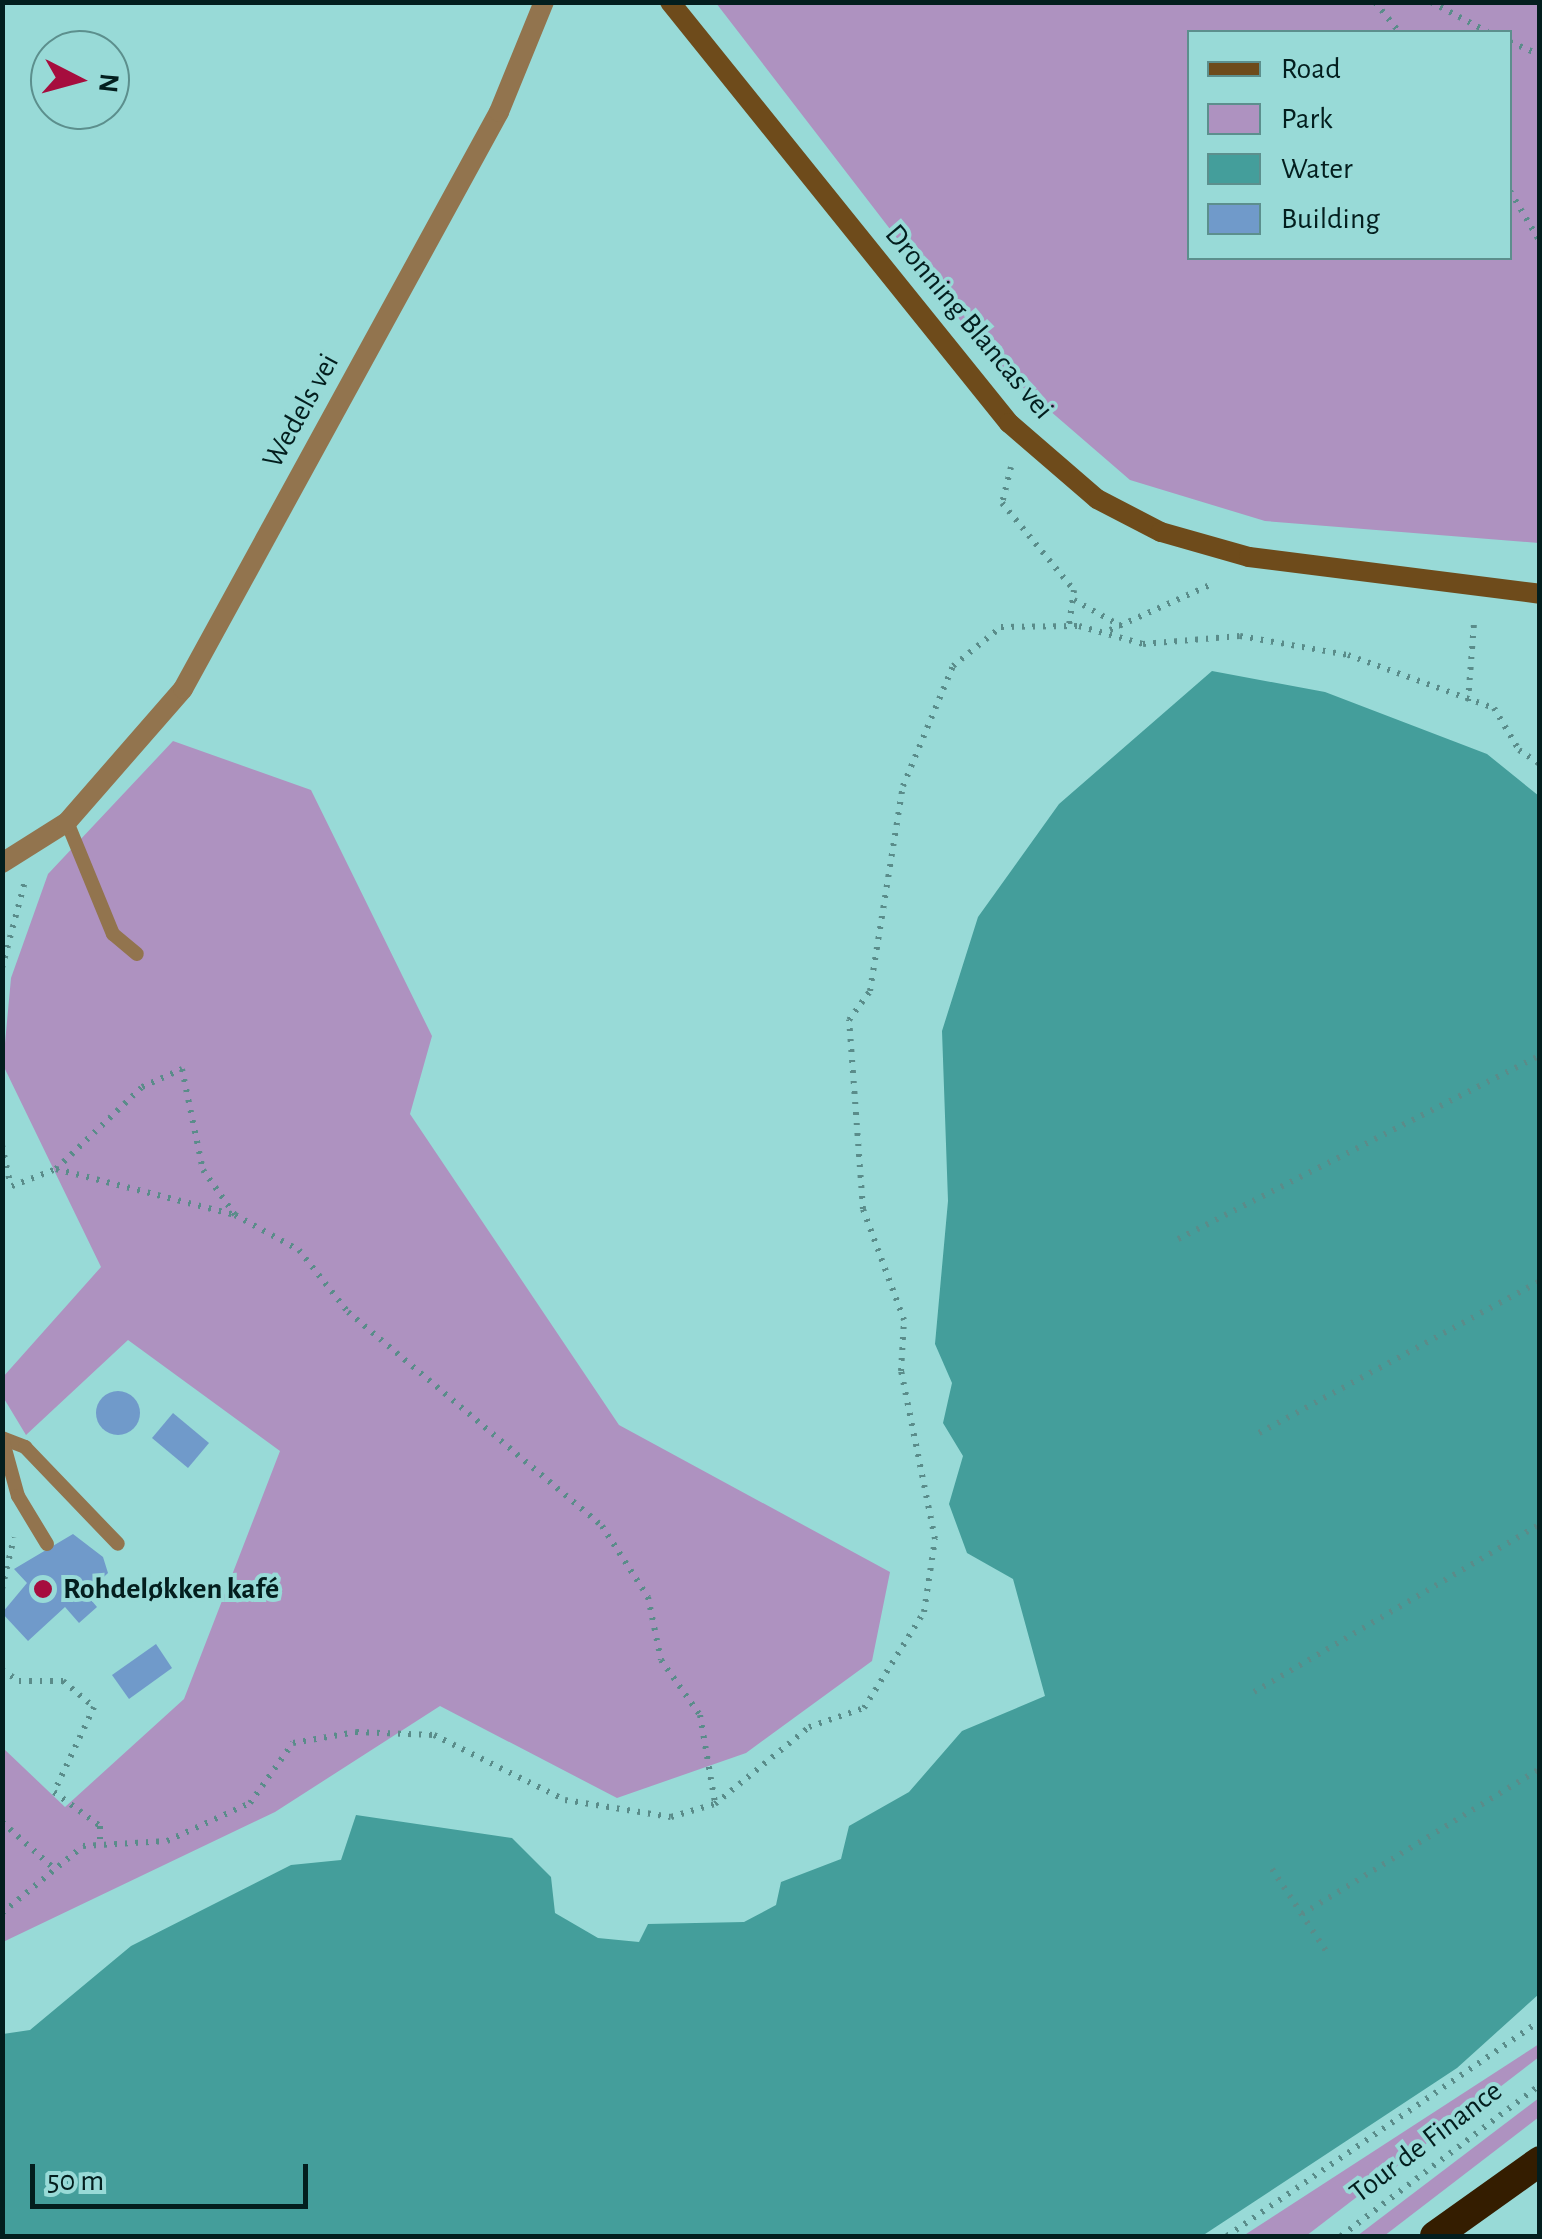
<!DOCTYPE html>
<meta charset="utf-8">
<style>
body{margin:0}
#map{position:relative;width:1542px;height:2239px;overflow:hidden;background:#98dad7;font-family:"Alegreya Sans",sans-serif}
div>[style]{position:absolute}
.green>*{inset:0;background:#ae92c0}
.water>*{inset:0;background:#449e9b}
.building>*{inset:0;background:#709aca}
.round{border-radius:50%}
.path>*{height:6px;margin-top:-3px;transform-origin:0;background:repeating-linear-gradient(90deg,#5a8c8a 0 2.5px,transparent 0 10.5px)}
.lane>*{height:14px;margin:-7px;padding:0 7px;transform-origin:7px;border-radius:7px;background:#92744e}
.street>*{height:20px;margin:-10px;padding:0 10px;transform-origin:10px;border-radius:10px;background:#92744e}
.secondary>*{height:20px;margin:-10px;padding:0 10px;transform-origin:10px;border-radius:10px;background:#6e4b1b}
.highway>*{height:30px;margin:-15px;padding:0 15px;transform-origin:15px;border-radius:15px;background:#341d00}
.dots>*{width:28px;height:28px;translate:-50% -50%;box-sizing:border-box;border:5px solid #98dad7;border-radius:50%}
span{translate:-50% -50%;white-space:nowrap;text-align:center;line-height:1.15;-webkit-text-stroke:8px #98dad7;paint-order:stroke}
.street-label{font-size:30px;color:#031e1e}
.poi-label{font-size:30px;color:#031e1e;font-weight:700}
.left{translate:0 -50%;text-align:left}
.frame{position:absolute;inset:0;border:5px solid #031e1e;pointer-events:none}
.legend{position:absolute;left:1187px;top:30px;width:325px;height:230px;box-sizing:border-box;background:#98dad7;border:2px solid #5c8f8d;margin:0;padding:12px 18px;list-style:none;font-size:30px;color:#031e1e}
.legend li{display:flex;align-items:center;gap:20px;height:50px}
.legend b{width:50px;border:2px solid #5c8f8d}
.north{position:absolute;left:30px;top:30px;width:100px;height:100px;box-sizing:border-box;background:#98dad7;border:2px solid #5c8f8d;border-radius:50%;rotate:96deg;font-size:28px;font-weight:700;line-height:40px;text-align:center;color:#031e1e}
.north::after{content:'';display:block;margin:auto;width:35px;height:45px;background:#a60d3e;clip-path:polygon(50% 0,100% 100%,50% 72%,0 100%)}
.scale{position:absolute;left:30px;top:2164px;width:278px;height:45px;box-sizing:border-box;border:5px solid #031e1e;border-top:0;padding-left:12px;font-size:30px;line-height:35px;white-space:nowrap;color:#031e1e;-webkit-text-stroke:8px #98dad7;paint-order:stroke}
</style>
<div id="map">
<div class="green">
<i style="clip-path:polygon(evenodd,716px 3px,1539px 3px,1539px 543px,1265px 521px,1130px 480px,990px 359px,716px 3px,1190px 32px,1510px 32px,1510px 258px,1190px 258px,1190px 32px)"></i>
<i style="clip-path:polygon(173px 741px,311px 790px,432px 1036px,410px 1114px,619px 1425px,890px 1572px,872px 1661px,746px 1753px,617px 1798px,440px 1706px,275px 1812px,3px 1942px,3px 1748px,65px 1807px,184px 1699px,280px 1451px,128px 1340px,26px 1435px,3px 1397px,3px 1377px,101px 1267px,3px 1065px,11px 978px,48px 874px)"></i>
<i style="clip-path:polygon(1539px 2044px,1539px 2057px,1306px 2236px,1243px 2236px)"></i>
<i style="clip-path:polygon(1539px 2098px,1539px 2117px,1384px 2236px,1357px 2236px)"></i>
</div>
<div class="water">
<i style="clip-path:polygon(1212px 671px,1325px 692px,1487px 754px,1539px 796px,1539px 1994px,1457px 2068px,1202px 2236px,3px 2236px,3px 2034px,30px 2030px,131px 1946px,291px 1865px,341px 1860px,356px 1815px,512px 1838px,551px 1877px,555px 1913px,598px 1938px,639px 1942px,648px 1924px,744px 1922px,776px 1905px,781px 1882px,841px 1859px,849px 1826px,909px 1792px,962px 1731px,1045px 1696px,1013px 1579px,967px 1553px,949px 1504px,963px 1456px,943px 1423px,952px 1383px,935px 1344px,948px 1201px,942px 1031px,978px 917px,1059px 804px)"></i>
</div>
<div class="building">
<i class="round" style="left:96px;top:1391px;width:44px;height:44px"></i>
<i style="clip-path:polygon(173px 1413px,209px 1443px,188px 1468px,152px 1438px)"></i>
<i style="clip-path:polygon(73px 1534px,103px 1557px,108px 1573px,86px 1594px,97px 1607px,79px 1623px,65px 1607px,28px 1641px,2px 1613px,27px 1583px,14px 1569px)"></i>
<i style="clip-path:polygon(156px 1644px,172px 1668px,129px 1699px,112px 1675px)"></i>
</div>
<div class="path">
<i style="left:1375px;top:2px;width:38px;rotate:51deg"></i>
<i style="left:1431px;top:2px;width:64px;rotate:27.8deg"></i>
<i style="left:1510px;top:42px;width:33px;rotate:23deg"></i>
<i style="left:1510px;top:191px;width:59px;rotate:59.5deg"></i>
<i style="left:1011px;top:467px;width:37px;rotate:104deg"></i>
<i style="left:1002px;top:503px;width:113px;rotate:50.4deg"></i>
<i style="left:1074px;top:590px;width:35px;rotate:98deg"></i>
<i style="left:1074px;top:600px;width:54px;rotate:29deg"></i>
<i style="left:1110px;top:630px;width:112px;rotate:-24.3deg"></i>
<i style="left:1468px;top:701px;width:78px;rotate:-85.6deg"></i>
<i style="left:2px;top:968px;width:90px;rotate:-75.2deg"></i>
<i style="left:2px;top:1145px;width:38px;rotate:78deg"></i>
<i style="left:56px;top:1169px;width:119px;rotate:-43.6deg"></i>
<i style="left:142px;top:1087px;width:44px;rotate:-24.2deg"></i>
<i style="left:182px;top:1069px;width:103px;rotate:78.3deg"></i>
<i style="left:203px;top:1170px;width:55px;rotate:54.6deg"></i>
<i style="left:235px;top:1215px;width:73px;rotate:28.7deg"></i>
<i style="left:299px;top:1250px;width:79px;rotate:51.7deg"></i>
<i style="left:348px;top:1312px;width:332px;rotate:40.1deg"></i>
<i style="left:602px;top:1526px;width:85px;rotate:57.1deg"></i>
<i style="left:648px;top:1597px;width:64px;rotate:78.3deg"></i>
<i style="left:661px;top:1660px;width:67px;rotate:54.7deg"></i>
<i style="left:700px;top:1715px;width:89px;rotate:80.3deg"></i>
<i style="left:2px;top:1190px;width:58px;rotate:-21.3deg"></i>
<i style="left:56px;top:1169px;width:185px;rotate:14.4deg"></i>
<i style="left:1178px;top:1239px;width:406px;rotate:-26.9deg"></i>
<i style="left:1259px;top:1433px;width:319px;rotate:-28.4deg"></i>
<i style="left:2px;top:1589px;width:53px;rotate:-77deg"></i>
<i style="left:2px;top:1670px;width:20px;rotate:33deg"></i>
<i style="left:19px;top:1681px;width:44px"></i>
<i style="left:63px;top:1681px;width:40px;rotate:40deg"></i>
<i style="left:94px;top:1707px;width:94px;rotate:115.2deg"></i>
<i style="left:54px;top:1792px;width:57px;rotate:36.5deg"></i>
<i style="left:100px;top:1826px;width:20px;rotate:90deg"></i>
<i style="left:1254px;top:1692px;width:332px;rotate:-30.4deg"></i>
<i style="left:2px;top:1822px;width:66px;rotate:41.9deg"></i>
<i style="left:1272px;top:1869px;width:98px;rotate:56.6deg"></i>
<i style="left:2px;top:1913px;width:105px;rotate:-39.6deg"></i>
<i style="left:83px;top:1846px;width:84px;rotate:-3.4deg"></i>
<i style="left:167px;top:1841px;width:91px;rotate:-24.6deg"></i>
<i style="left:250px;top:1803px;width:74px;rotate:-54.4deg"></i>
<i style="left:293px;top:1743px;width:64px;rotate:-9.9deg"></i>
<i style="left:356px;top:1732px;width:78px;rotate:2.2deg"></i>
<i style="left:434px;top:1735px;width:146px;rotate:26.4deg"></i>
<i style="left:565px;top:1800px;width:107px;rotate:9.1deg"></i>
<i style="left:671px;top:1817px;width:46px;rotate:-16.5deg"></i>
<i style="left:715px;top:1804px;width:122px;rotate:-39.3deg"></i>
<i style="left:809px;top:1727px;width:58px;rotate:-19.1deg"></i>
<i style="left:864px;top:1708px;width:113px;rotate:-58deg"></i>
<i style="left:924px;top:1612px;width:74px;rotate:-81.4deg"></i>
<i style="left:935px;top:1539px;width:171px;rotate:-101.4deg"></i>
<i style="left:901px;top:1371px;width:51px;rotate:-86.6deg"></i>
<i style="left:904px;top:1320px;width:118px;rotate:-110.3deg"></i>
<i style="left:863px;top:1209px;width:190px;rotate:-94.2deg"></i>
<i style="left:849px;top:1020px;width:36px;rotate:-54deg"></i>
<i style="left:870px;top:991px;width:208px;rotate:-80.9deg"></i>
<i style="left:903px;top:786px;width:130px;rotate:-67.4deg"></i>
<i style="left:953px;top:666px;width:62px;rotate:-39.1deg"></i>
<i style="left:1001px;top:627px;width:78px;rotate:-0.7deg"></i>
<i style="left:1079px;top:626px;width:66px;rotate:15.7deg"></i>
<i style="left:1143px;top:644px;width:97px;rotate:-4.7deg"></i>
<i style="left:1240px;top:636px;width:110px;rotate:10deg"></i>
<i style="left:1348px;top:655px;width:155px;rotate:20deg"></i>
<i style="left:1494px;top:708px;width:49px;rotate:59.2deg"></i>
<i style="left:1519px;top:750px;width:25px;rotate:34deg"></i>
<i style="left:1302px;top:1914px;width:279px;rotate:-31.4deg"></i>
<i style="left:1227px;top:2236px;width:380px;rotate:-34.5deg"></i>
<i style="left:1341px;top:2236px;width:250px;rotate:-37.2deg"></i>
</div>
<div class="lane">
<i style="left:67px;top:822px;width:121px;rotate:67.7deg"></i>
<i style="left:113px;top:934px;width:31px;rotate:40deg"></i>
<i style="left:2px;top:1438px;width:25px;rotate:21deg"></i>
<i style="left:25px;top:1447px;width:134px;rotate:46.2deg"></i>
<i style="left:2px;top:1438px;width:60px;rotate:74.6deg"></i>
<i style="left:18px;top:1496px;width:56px;rotate:58.9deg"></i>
</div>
<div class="street">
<i style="left:2px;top:863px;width:77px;rotate:-32.2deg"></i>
<i style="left:67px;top:822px;width:176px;rotate:-48.9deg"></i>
<i style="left:183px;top:689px;width:658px;rotate:-61.29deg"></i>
<i style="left:499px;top:112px;width:119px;rotate:-67.8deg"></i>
</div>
<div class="secondary">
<i style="left:670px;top:2px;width:541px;rotate:51.16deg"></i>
<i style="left:1009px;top:423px;width:116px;rotate:40.8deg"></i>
<i style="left:1097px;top:499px;width:72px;rotate:27.3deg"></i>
<i style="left:1161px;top:532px;width:91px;rotate:15.9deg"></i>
<i style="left:1249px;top:557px;width:293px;rotate:7.2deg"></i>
</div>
<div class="highway">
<i style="left:1435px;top:2236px;width:129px;rotate:-35.5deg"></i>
</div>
<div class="dots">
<i style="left:43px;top:1589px;background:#a60d3e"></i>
</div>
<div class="street-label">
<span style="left:969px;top:322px;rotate:50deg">Dronning Blancas vei</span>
<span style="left:301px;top:411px;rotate:-61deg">Wedels vei</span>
<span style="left:1426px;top:2142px;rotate:-37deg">Tour de Finance</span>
</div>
<div class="poi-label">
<span class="left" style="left:63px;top:1589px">Rohdeløkken kafé</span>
</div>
<div class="frame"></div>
<ul class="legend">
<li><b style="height:12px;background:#6e4b1b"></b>Road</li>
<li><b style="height:28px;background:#ae92c0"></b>Park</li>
<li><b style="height:28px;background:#449e9b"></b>Water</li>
<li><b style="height:28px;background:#709aca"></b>Building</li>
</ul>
<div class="north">N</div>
<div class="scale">50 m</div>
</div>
